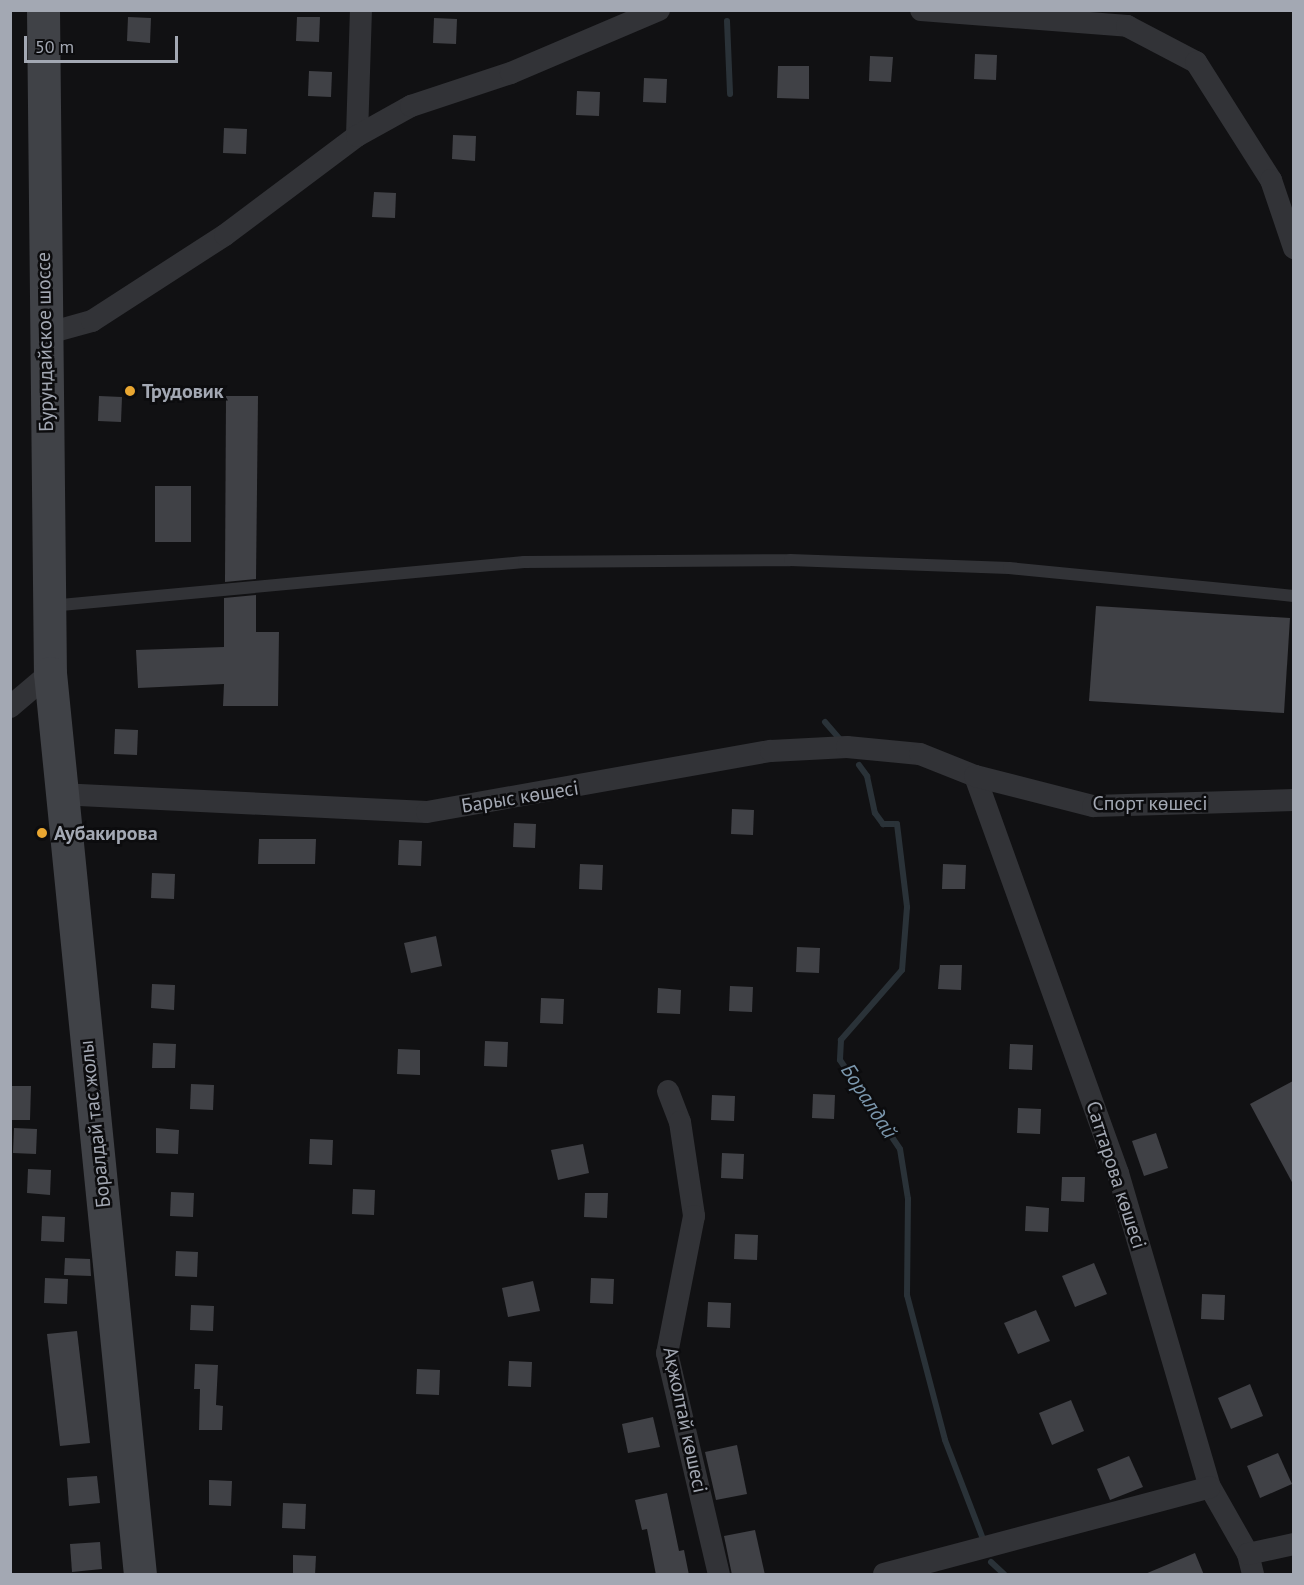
<!DOCTYPE html>
<meta charset="utf-8">
<style>
body{margin:0}
#map{position:relative;width:1304px;height:1585px;overflow:hidden;background:#111113;font-family:"PT Sans",sans-serif}
div>[style]{position:absolute}
.stream>*{height:6px;margin:-3px;padding:0 3px;transform-origin:3px;border-radius:3px;background:#2a3238}
.building>*{inset:0;background:#404146}
.service>*{height:12px;margin:-6px;padding:0 6px;transform-origin:6px;border-radius:6px;background:#323337}
.minor>*{height:22px;margin:-11px;padding:0 11px;transform-origin:11px;border-radius:11px;background:#323337}
.secondary>*{height:33px;margin:-16.5px;padding:0 16.5px;transform-origin:16.5px;border-radius:16.5px;background:#404247}
.dots>*{width:16px;height:16px;translate:-50% -50%;box-sizing:border-box;border:3px solid #0c0c0e;border-radius:50%}
span{translate:-50% -50%;white-space:nowrap;text-align:center;line-height:1.15;-webkit-text-stroke:5px #0c0c0e;paint-order:stroke}
.street-label{font-size:20px;color:#a3a8b3}
.poi-label{font-size:20px;color:#a3a8b3;font-weight:700}
.left{translate:0 -50%;text-align:left}
.water-label{font-size:21px;color:#7b97ad;font-style:italic}
.frame{position:absolute;inset:0;border:12px solid #a3a8b3;pointer-events:none}
.scale{position:absolute;left:24px;top:36px;width:154px;height:27px;box-sizing:border-box;border:3px solid #a3a8b3;border-top:0;padding-left:8px;font-size:18px;line-height:21px;white-space:nowrap;color:#a3a8b3;-webkit-text-stroke:4px #0c0c0e;paint-order:stroke}
</style>
<div id="map">
<div class="stream">
<i style="left:727px;top:21px;width:73px;rotate:87.6deg"></i>
<i style="left:825px;top:722px;width:21px;rotate:49deg"></i>
<i style="left:859px;top:765px;width:14px;rotate:54deg"></i>
<i style="left:867px;top:776px;width:38px;rotate:78deg"></i>
<i style="left:875px;top:813px;width:14px;rotate:54deg"></i>
<i style="left:883px;top:824px;width:14px"></i>
<i style="left:897px;top:824px;width:84px;rotate:83.1deg"></i>
<i style="left:907px;top:907px;width:63px;rotate:94.5deg"></i>
<i style="left:902px;top:970px;width:93px;rotate:131.1deg"></i>
<i style="left:841px;top:1040px;width:20px;rotate:93deg"></i>
<i style="left:840px;top:1060px;width:107px;rotate:56deg"></i>
<i style="left:900px;top:1149px;width:51px;rotate:80.9deg"></i>
<i style="left:908px;top:1199px;width:96px;rotate:90.6deg"></i>
<i style="left:907px;top:1295px;width:150px;rotate:75.3deg"></i>
<i style="left:945px;top:1440px;width:106px;rotate:69deg"></i>
<i style="left:991px;top:1562px;width:18px;rotate:43deg"></i>
</div>
<div class="building">
<i style="clip-path:polygon(128px 17px,151px 18px,150px 43px,127px 41px)"></i>
<i style="clip-path:polygon(297px 17px,320px 17px,319px 42px,296px 41px)"></i>
<i style="clip-path:polygon(434px 18px,457px 19px,456px 44px,433px 43px)"></i>
<i style="clip-path:polygon(975px 54px,997px 55px,996px 80px,974px 79px)"></i>
<i style="clip-path:polygon(870px 56px,893px 57px,891px 82px,869px 81px)"></i>
<i style="clip-path:polygon(778px 66px,809px 66px,809px 99px,777px 98px)"></i>
<i style="clip-path:polygon(309px 71px,332px 72px,331px 97px,308px 96px)"></i>
<i style="clip-path:polygon(644px 78px,667px 79px,666px 103px,643px 102px)"></i>
<i style="clip-path:polygon(577px 91px,600px 92px,599px 116px,576px 115px)"></i>
<i style="clip-path:polygon(224px 128px,247px 129px,246px 154px,223px 153px)"></i>
<i style="clip-path:polygon(453px 135px,476px 136px,475px 161px,452px 159px)"></i>
<i style="clip-path:polygon(374px 192px,396px 193px,395px 218px,372px 217px)"></i>
<i style="clip-path:polygon(99px 396px,122px 397px,121px 422px,98px 421px)"></i>
<i style="clip-path:polygon(226px 396px,258px 396px,256px 579px,225px 582px)"></i>
<i style="clip-path:polygon(155px 486px,191px 486px,191px 542px,155px 542px)"></i>
<i style="clip-path:polygon(256px 595px,256px 632px,279px 632px,278px 706px,223px 706px,224px 684px,138px 688px,136px 650px,224px 647px,224px 598px)"></i>
<i style="clip-path:polygon(1096px 606px,1290px 618px,1284px 713px,1089px 701px)"></i>
<i style="clip-path:polygon(115px 729px,138px 730px,137px 755px,114px 754px)"></i>
<i style="clip-path:polygon(732px 809px,754px 810px,753px 835px,731px 834px)"></i>
<i style="clip-path:polygon(514px 823px,536px 824px,535px 848px,513px 847px)"></i>
<i style="clip-path:polygon(259px 839px,316px 839px,315px 864px,258px 864px)"></i>
<i style="clip-path:polygon(399px 840px,422px 841px,421px 866px,398px 865px)"></i>
<i style="clip-path:polygon(580px 864px,603px 865px,602px 890px,579px 889px)"></i>
<i style="clip-path:polygon(943px 864px,966px 865px,965px 889px,942px 889px)"></i>
<i style="clip-path:polygon(152px 873px,175px 874px,174px 899px,151px 898px)"></i>
<i style="clip-path:polygon(436px 936px,442px 966px,411px 973px,404px 943px)"></i>
<i style="clip-path:polygon(797px 947px,820px 948px,819px 973px,796px 972px)"></i>
<i style="clip-path:polygon(940px 965px,962px 965px,961px 990px,938px 989px)"></i>
<i style="clip-path:polygon(152px 984px,175px 985px,174px 1010px,151px 1008px)"></i>
<i style="clip-path:polygon(730px 986px,753px 987px,752px 1012px,729px 1011px)"></i>
<i style="clip-path:polygon(658px 988px,681px 990px,680px 1014px,657px 1013px)"></i>
<i style="clip-path:polygon(541px 998px,564px 999px,563px 1024px,540px 1023px)"></i>
<i style="clip-path:polygon(485px 1041px,508px 1042px,507px 1067px,484px 1066px)"></i>
<i style="clip-path:polygon(153px 1043px,176px 1044px,175px 1068px,152px 1068px)"></i>
<i style="clip-path:polygon(1010px 1044px,1033px 1045px,1032px 1070px,1009px 1069px)"></i>
<i style="clip-path:polygon(398px 1049px,420px 1050px,420px 1075px,397px 1074px)"></i>
<i style="clip-path:polygon(1293px 1081px,1293px 1184px,1250px 1104px)"></i>
<i style="clip-path:polygon(191px 1084px,214px 1085px,213px 1110px,190px 1109px)"></i>
<i style="clip-path:polygon(10px 1086px,31px 1086px,30px 1120px,10px 1120px)"></i>
<i style="clip-path:polygon(813px 1094px,835px 1095px,834px 1119px,812px 1118px)"></i>
<i style="clip-path:polygon(712px 1095px,735px 1096px,734px 1121px,711px 1120px)"></i>
<i style="clip-path:polygon(1018px 1108px,1041px 1109px,1040px 1134px,1017px 1133px)"></i>
<i style="clip-path:polygon(14px 1128px,37px 1129px,36px 1154px,13px 1153px)"></i>
<i style="clip-path:polygon(156px 1128px,179px 1130px,178px 1154px,156px 1153px)"></i>
<i style="clip-path:polygon(1156px 1133px,1168px 1168px,1144px 1176px,1132px 1141px)"></i>
<i style="clip-path:polygon(310px 1139px,333px 1140px,332px 1165px,309px 1164px)"></i>
<i style="clip-path:polygon(583px 1144px,589px 1173px,558px 1180px,551px 1150px)"></i>
<i style="clip-path:polygon(722px 1153px,744px 1154px,743px 1179px,721px 1178px)"></i>
<i style="clip-path:polygon(28px 1169px,51px 1170px,50px 1195px,27px 1193px)"></i>
<i style="clip-path:polygon(1062px 1177px,1085px 1177px,1084px 1202px,1061px 1201px)"></i>
<i style="clip-path:polygon(353px 1189px,375px 1190px,374px 1215px,352px 1214px)"></i>
<i style="clip-path:polygon(171px 1192px,194px 1193px,193px 1217px,170px 1216px)"></i>
<i style="clip-path:polygon(585px 1193px,608px 1193px,607px 1218px,584px 1217px)"></i>
<i style="clip-path:polygon(1026px 1206px,1049px 1208px,1048px 1232px,1025px 1231px)"></i>
<i style="clip-path:polygon(42px 1216px,65px 1217px,64px 1242px,41px 1241px)"></i>
<i style="clip-path:polygon(735px 1234px,758px 1235px,757px 1260px,734px 1259px)"></i>
<i style="clip-path:polygon(176px 1251px,198px 1252px,197px 1277px,175px 1276px)"></i>
<i style="clip-path:polygon(65px 1258px,90px 1259px,91px 1276px,64px 1275px)"></i>
<i style="clip-path:polygon(1094px 1263px,1107px 1294px,1075px 1307px,1062px 1276px)"></i>
<i style="clip-path:polygon(45px 1278px,68px 1279px,67px 1304px,44px 1303px)"></i>
<i style="clip-path:polygon(591px 1278px,614px 1279px,613px 1304px,590px 1303px)"></i>
<i style="clip-path:polygon(533px 1281px,540px 1311px,508px 1317px,502px 1288px)"></i>
<i style="clip-path:polygon(1202px 1294px,1225px 1295px,1224px 1320px,1201px 1319px)"></i>
<i style="clip-path:polygon(708px 1302px,731px 1303px,730px 1328px,707px 1327px)"></i>
<i style="clip-path:polygon(191px 1305px,214px 1306px,213px 1331px,190px 1330px)"></i>
<i style="clip-path:polygon(1036px 1310px,1050px 1341px,1018px 1354px,1004px 1323px)"></i>
<i style="clip-path:polygon(77px 1331px,90px 1443px,60px 1446px,47px 1334px)"></i>
<i style="clip-path:polygon(509px 1361px,532px 1362px,531px 1387px,508px 1386px)"></i>
<i style="clip-path:polygon(195px 1364px,218px 1365px,216px 1405px,223px 1406px,222px 1430px,199px 1430px,200px 1389px,194px 1389px)"></i>
<i style="clip-path:polygon(417px 1369px,440px 1370px,439px 1395px,416px 1394px)"></i>
<i style="clip-path:polygon(1250px 1384px,1263px 1416px,1231px 1429px,1218px 1398px)"></i>
<i style="clip-path:polygon(1071px 1400px,1084px 1431px,1052px 1445px,1039px 1413px)"></i>
<i style="clip-path:polygon(653px 1417px,660px 1447px,628px 1453px,622px 1424px)"></i>
<i style="clip-path:polygon(737px 1445px,747px 1494px,716px 1500px,705px 1452px)"></i>
<i style="clip-path:polygon(1278px 1453px,1292px 1484px,1260px 1498px,1247px 1466px)"></i>
<i style="clip-path:polygon(1129px 1456px,1143px 1487px,1110px 1500px,1097px 1469px)"></i>
<i style="clip-path:polygon(97px 1476px,100px 1503px,69px 1506px,67px 1478px)"></i>
<i style="clip-path:polygon(209px 1480px,232px 1481px,231px 1506px,209px 1505px)"></i>
<i style="clip-path:polygon(667px 1493px,679px 1551px,684px 1550px,689px 1575px,656px 1575px,647px 1529px,642px 1530px,635px 1500px)"></i>
<i style="clip-path:polygon(283px 1503px,306px 1504px,305px 1529px,282px 1528px)"></i>
<i style="clip-path:polygon(755px 1530px,765px 1575px,732px 1575px,724px 1536px)"></i>
<i style="clip-path:polygon(100px 1542px,102px 1569px,72px 1572px,70px 1544px)"></i>
<i style="clip-path:polygon(1195px 1553px,1204px 1575px,1145px 1575px,1145px 1574px)"></i>
<i style="clip-path:polygon(293px 1555px,316px 1556px,315px 1575px,293px 1575px)"></i>
</div>
<div class="service">
<i style="left:50px;top:606px;width:476px;rotate:-5.3deg"></i>
<i style="left:524px;top:562px;width:266px;rotate:-0.4deg"></i>
<i style="left:790px;top:560px;width:219px;rotate:2.1deg"></i>
<i style="left:1009px;top:568px;width:286px;rotate:5.6deg"></i>
</div>
<div class="minor">
<i style="left:921px;top:10px;width:207px;rotate:4.4deg"></i>
<i style="left:1127px;top:26px;width:78px;rotate:27.6deg"></i>
<i style="left:1196px;top:62px;width:140px;rotate:57.6deg"></i>
<i style="left:1271px;top:180px;width:72px;rotate:71.3deg"></i>
<i style="left:357px;top:136px;width:126px;rotate:-88.2deg"></i>
<i style="left:45px;top:334px;width:49px;rotate:-15.5deg"></i>
<i style="left:92px;top:321px;width:158px;rotate:-32.9deg"></i>
<i style="left:225px;top:235px;width:165px;rotate:-36.9deg"></i>
<i style="left:357px;top:136px;width:62px;rotate:-29.1deg"></i>
<i style="left:411px;top:106px;width:105px;rotate:-18.3deg"></i>
<i style="left:511px;top:73px;width:161px;rotate:-23.1deg"></i>
<i style="left:10px;top:707px;width:52px;rotate:-40.4deg"></i>
<i style="left:975px;top:776px;width:422px;rotate:70.2deg"></i>
<i style="left:1118px;top:1173px;width:327px;rotate:73.7deg"></i>
<i style="left:1210px;top:1487px;width:77px;rotate:60.4deg"></i>
<i style="left:1248px;top:1554px;width:21px;rotate:76deg"></i>
<i style="left:59px;top:794px;width:368px;rotate:2.8deg"></i>
<i style="left:427px;top:812px;width:349px;rotate:-10.1deg"></i>
<i style="left:771px;top:751px;width:76px;rotate:-3deg"></i>
<i style="left:847px;top:747px;width:73px;rotate:5.5deg"></i>
<i style="left:920px;top:754px;width:59px;rotate:21.8deg"></i>
<i style="left:975px;top:776px;width:122px;rotate:14.3deg"></i>
<i style="left:1093px;top:806px;width:201px;rotate:-1.7deg"></i>
<i style="left:668px;top:1091px;width:33px;rotate:69deg"></i>
<i style="left:680px;top:1122px;width:95px;rotate:81.5deg"></i>
<i style="left:694px;top:1216px;width:140px;rotate:101.1deg"></i>
<i style="left:667px;top:1353px;width:227px;rotate:76.8deg"></i>
<i style="left:1248px;top:1554px;width:47px;rotate:-12.3deg"></i>
<i style="left:884px;top:1574px;width:337px;rotate:-14.9deg"></i>
</div>
<div class="secondary">
<i style="left:43px;top:10px;width:663px;rotate:89.4deg"></i>
<i style="left:50px;top:673px;width:905px;rotate:84.3deg"></i>
</div>
<div class="dots">
<i style="left:130px;top:391px;background:#eaa731"></i>
<i style="left:42px;top:833px;background:#eaa731"></i>
</div>
<div class="street-label">
<span style="left:45px;top:342px;rotate:-91deg">Бурундайское шоссе</span>
<span style="left:520px;top:797px;rotate:-9deg">Барыс көшесі</span>
<span style="left:1150px;top:803px">Спорт көшесі</span>
<span style="left:95px;top:1124px;rotate:-96deg">Боралдай тас жолы</span>
<span style="left:1116px;top:1175px;rotate:72deg">Саттарова көшесі</span>
<span style="left:685px;top:1420px;rotate:78deg">Ақжолтай көшесі</span>
</div>
<div class="poi-label">
<span class="left" style="left:142px;top:391px">Трудовик</span>
<span class="left" style="left:54px;top:833px">Аубакирова</span>
</div>
<div class="water-label">
<span style="left:869px;top:1101px;rotate:57deg">Боралдай</span>
</div>
<div class="frame"></div>
<div class="scale">50 m</div>
</div>
